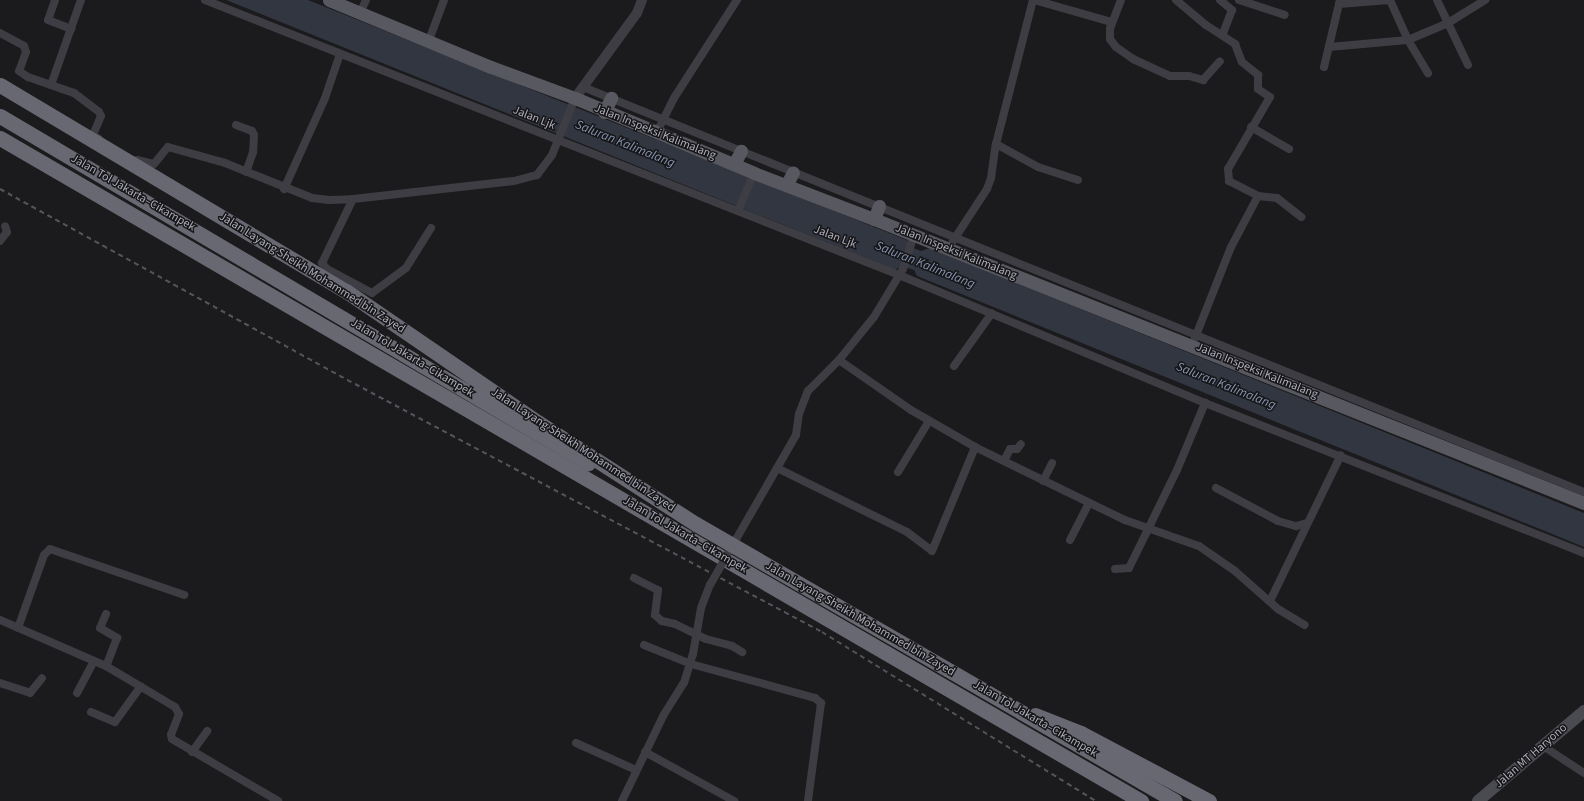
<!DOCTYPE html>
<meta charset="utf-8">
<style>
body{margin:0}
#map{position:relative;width:1584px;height:801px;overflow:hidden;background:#1b1a1c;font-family:"Source Sans 3",sans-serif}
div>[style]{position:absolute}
.water>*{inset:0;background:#313640}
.minor>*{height:8px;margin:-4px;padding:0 4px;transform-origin:4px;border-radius:4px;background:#3e3d43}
.tertiary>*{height:10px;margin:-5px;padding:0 5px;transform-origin:5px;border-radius:5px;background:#3e3d43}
.secondary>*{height:12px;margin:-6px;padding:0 6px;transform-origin:6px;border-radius:6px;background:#4a4a51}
.primary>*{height:13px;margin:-6.5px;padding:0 6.5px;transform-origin:6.5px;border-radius:6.5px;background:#585860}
.motorway>*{height:15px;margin:-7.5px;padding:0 7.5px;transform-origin:7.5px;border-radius:7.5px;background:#686872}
.rail>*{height:2px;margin-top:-1px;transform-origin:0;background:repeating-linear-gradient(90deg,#53535a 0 5px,transparent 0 9px)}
.minor-bridge>*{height:8px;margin:-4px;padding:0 4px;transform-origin:4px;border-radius:4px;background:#3e3d43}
.motorway-bridge>*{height:15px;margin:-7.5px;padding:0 7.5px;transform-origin:7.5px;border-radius:7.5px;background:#686872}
span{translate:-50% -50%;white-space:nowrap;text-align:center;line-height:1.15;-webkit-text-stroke:3px #161517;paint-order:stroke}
.street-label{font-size:12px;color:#aeafbb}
.water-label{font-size:13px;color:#8796b3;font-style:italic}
</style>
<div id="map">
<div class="water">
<i style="clip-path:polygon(226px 0,308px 0,909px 241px,911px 247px,921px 251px,930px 248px,1584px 513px,1584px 547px,917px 276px,914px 270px,901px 266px,895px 270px)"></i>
</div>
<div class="minor">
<i style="left:55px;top:0;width:21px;rotate:109deg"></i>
<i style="left:48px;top:20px;width:25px;rotate:21deg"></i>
<i style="left:205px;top:0;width:746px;rotate:21.62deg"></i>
<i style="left:899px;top:275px;width:332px;rotate:22.7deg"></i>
<i style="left:1205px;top:403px;width:408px;rotate:21.6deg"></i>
<i style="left:1034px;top:0;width:81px;rotate:15.8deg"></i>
<i style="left:1121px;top:0;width:30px;rotate:111deg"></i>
<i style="left:1110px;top:28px;width:11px;rotate:90deg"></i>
<i style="left:1110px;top:39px;width:10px;rotate:53deg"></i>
<i style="left:1116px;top:47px;width:21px;rotate:35deg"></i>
<i style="left:1133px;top:59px;width:41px;rotate:24.7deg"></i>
<i style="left:1170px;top:76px;width:19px"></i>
<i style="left:1189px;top:76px;width:15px;rotate:16deg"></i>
<i style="left:1203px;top:80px;width:25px;rotate:-48deg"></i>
<i style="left:1176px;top:0;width:39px;rotate:40deg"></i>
<i style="left:1206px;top:25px;width:35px;rotate:33deg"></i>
<i style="left:1235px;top:44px;width:19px;rotate:69deg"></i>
<i style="left:1242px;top:62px;width:21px;rotate:39deg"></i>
<i style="left:1258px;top:75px;width:14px;rotate:90deg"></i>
<i style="left:1258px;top:89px;width:14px;rotate:34deg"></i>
<i style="left:1270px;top:97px;width:83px;rotate:120.3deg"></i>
<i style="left:1228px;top:169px;width:12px;rotate:85deg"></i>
<i style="left:1229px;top:181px;width:33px;rotate:27deg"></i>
<i style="left:1258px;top:196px;width:58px;rotate:117.9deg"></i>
<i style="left:1231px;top:247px;width:98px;rotate:111.6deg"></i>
<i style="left:1220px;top:0;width:16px;rotate:40deg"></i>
<i style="left:1232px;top:10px;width:26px;rotate:111deg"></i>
<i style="left:1239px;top:0;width:48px;rotate:18.1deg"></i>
<i style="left:1437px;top:0;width:72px;rotate:64.5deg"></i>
<i style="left:1339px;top:4px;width:51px;rotate:-4.5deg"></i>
<i style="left:1390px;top:0;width:44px;rotate:65.8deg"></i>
<i style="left:1408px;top:40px;width:39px;rotate:59deg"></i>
<i style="left:360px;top:13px;width:14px;rotate:-65deg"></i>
<i style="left:0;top:33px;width:27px;rotate:28deg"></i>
<i style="left:24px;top:46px;width:6px;rotate:72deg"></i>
<i style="left:26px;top:52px;width:20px;rotate:110deg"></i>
<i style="left:19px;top:71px;width:11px;rotate:34deg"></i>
<i style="left:28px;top:77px;width:49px;rotate:19.2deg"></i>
<i style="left:74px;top:93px;width:31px;rotate:37deg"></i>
<i style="left:99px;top:112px;width:4px;rotate:63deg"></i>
<i style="left:101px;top:116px;width:21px;rotate:113deg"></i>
<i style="left:93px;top:135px;width:7px;rotate:34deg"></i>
<i style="left:429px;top:40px;width:43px;rotate:-69.4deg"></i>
<i style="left:1329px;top:47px;width:79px;rotate:-5.1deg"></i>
<i style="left:1408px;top:40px;width:43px;rotate:-23deg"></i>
<i style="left:1448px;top:23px;width:44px;rotate:-31.9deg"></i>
<i style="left:1324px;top:67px;width:69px;rotate:-76.6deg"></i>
<i style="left:51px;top:85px;width:90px;rotate:-70.6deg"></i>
<i style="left:583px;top:87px;width:1080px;rotate:22.03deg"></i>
<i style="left:236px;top:125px;width:17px;rotate:21deg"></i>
<i style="left:252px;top:131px;width:4px;rotate:63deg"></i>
<i style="left:254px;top:135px;width:17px;rotate:93deg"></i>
<i style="left:253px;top:152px;width:21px;rotate:109deg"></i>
<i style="left:1251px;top:127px;width:44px;rotate:30.1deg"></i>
<i style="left:656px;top:134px;width:40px;rotate:-63.4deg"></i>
<i style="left:674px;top:98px;width:117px;rotate:-57.3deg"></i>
<i style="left:996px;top:144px;width:48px;rotate:28.7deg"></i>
<i style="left:1038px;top:167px;width:42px;rotate:18deg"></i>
<i style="left:137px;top:160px;width:17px;rotate:13deg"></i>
<i style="left:154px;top:164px;width:22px;rotate:-51deg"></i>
<i style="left:168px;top:147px;width:59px;rotate:15.7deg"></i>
<i style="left:225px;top:163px;width:94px;rotate:21.9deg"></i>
<i style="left:312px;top:198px;width:17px;rotate:7deg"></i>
<i style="left:329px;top:200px;width:24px;rotate:-2deg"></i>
<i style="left:284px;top:189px;width:100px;rotate:-65.7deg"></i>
<i style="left:325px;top:98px;width:46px;rotate:-71.2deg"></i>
<i style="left:1258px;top:196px;width:19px;rotate:6deg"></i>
<i style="left:1277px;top:198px;width:31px;rotate:38deg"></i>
<i style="left:738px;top:211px;width:41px;rotate:-67.2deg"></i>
<i style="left:431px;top:228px;width:47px;rotate:122deg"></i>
<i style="left:406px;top:268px;width:42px;rotate:143.7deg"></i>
<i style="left:372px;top:293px;width:51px;rotate:-151.9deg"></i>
<i style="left:327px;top:269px;width:8px;rotate:-130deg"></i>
<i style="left:322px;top:263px;width:71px;rotate:-64.2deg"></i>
<i style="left:353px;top:199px;width:162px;rotate:-6.4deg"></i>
<i style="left:514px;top:181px;width:24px;rotate:-15deg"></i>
<i style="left:537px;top:175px;width:25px;rotate:-53deg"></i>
<i style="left:552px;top:155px;width:61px;rotate:-68deg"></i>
<i style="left:0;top:241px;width:11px;rotate:-52deg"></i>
<i style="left:7px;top:232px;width:6px;rotate:-108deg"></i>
<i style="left:953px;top:241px;width:62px;rotate:-56.8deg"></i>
<i style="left:987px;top:189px;width:12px;rotate:-70deg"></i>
<i style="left:991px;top:178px;width:34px;rotate:-82deg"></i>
<i style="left:996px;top:144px;width:149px;rotate:-75.6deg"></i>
<i style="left:839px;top:360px;width:88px;rotate:34.8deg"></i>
<i style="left:911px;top:410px;width:74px;rotate:30deg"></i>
<i style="left:975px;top:447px;width:167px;rotate:26deg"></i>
<i style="left:1125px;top:520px;width:78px;rotate:19.4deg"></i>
<i style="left:1199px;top:546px;width:44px;rotate:34.8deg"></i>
<i style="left:1235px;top:571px;width:57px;rotate:41.5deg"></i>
<i style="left:1278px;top:609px;width:31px;rotate:31deg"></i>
<i style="left:954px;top:366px;width:65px;rotate:-54.4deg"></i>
<i style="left:1004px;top:461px;width:13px;rotate:-63deg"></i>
<i style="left:1010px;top:449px;width:7px"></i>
<i style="left:1017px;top:449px;width:6px;rotate:-51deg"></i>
<i style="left:777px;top:468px;width:145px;rotate:26.2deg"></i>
<i style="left:907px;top:532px;width:31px;rotate:37deg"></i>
<i style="left:932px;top:551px;width:113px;rotate:-67.5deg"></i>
<i style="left:898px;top:472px;width:60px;rotate:-58.7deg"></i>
<i style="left:1043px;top:481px;width:20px;rotate:-63deg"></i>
<i style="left:1216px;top:488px;width:70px;rotate:28deg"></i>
<i style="left:1278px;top:521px;width:19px;rotate:16deg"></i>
<i style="left:1296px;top:526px;width:11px;rotate:-15deg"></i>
<i style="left:750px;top:515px;width:92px;rotate:-60.1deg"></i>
<i style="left:796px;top:435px;width:21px;rotate:-82deg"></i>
<i style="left:799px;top:414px;width:25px;rotate:-69deg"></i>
<i style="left:808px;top:391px;width:44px;rotate:-45deg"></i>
<i style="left:839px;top:360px;width:55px;rotate:-50.9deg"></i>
<i style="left:874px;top:317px;width:56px;rotate:-58.9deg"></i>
<i style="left:903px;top:269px;width:36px;rotate:-72deg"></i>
<i style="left:1070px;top:540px;width:42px;rotate:-62.8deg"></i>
<i style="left:1115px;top:569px;width:14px;rotate:-4deg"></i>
<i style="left:1129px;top:568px;width:109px;rotate:-63.9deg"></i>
<i style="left:1177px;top:470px;width:73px;rotate:-67.3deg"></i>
<i style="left:634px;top:578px;width:27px;rotate:27deg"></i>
<i style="left:658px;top:590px;width:25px;rotate:97deg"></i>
<i style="left:655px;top:615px;width:9px;rotate:41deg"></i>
<i style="left:662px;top:621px;width:13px;rotate:13deg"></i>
<i style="left:675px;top:624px;width:34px;rotate:26deg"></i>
<i style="left:706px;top:639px;width:27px;rotate:15deg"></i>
<i style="left:732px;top:646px;width:12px;rotate:31deg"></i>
<i style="left:1270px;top:601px;width:162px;rotate:-64.1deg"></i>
<i style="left:106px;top:614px;width:15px;rotate:113deg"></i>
<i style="left:100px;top:628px;width:20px;rotate:30deg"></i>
<i style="left:117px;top:638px;width:30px;rotate:111deg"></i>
<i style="left:0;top:620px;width:116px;rotate:23.5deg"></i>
<i style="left:106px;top:666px;width:80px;rotate:30.7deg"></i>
<i style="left:175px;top:707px;width:8px;rotate:60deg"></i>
<i style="left:179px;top:714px;width:22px;rotate:111deg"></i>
<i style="left:171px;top:735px;width:4px;rotate:76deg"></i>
<i style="left:172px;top:739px;width:123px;rotate:30.3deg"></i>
<i style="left:18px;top:628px;width:77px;rotate:-70.4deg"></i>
<i style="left:44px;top:555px;width:8px;rotate:-45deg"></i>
<i style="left:50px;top:549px;width:142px;rotate:18.9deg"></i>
<i style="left:644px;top:645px;width:51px;rotate:22deg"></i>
<i style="left:691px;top:664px;width:129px;rotate:15.3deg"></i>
<i style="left:815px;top:698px;width:8px;rotate:40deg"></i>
<i style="left:821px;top:703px;width:99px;rotate:97.6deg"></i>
<i style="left:0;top:683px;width:32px;rotate:18deg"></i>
<i style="left:30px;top:693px;width:19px;rotate:-51deg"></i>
<i style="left:77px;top:693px;width:36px;rotate:-62deg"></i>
<i style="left:91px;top:712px;width:26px;rotate:23deg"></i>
<i style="left:115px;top:722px;width:44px;rotate:-54.2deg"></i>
<i style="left:576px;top:743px;width:66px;rotate:24.2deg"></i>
<i style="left:1543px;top:746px;width:49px;rotate:33.4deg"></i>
<i style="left:192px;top:752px;width:26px;rotate:-54deg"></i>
<i style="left:645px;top:752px;width:102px;rotate:28.8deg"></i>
<i style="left:622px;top:801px;width:94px;rotate:-64.2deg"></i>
<i style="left:663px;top:716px;width:39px;rotate:-58deg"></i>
<i style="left:684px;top:683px;width:30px;rotate:-73deg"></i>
<i style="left:693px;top:654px;width:47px;rotate:-80.1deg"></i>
<i style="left:701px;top:608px;width:25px;rotate:-69deg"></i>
</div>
<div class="tertiary">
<i style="left:575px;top:98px;width:105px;rotate:-53.9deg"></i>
<i style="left:637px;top:13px;width:14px;rotate:-69deg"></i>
</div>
<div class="secondary">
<i style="left:1478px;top:801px;width:139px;rotate:-40.3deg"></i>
</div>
<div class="primary">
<i style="left:329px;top:0;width:175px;rotate:22.5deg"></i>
<i style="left:491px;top:67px;width:90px;rotate:20.3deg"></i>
<i style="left:575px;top:98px;width:194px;rotate:22.7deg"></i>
<i style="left:754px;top:173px;width:129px;rotate:21deg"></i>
<i style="left:874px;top:219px;width:765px;rotate:21.8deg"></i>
<i style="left:604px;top:112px;width:16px;rotate:-63deg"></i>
<i style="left:734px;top:164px;width:15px;rotate:-62deg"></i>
<i style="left:787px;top:184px;width:13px;rotate:-63deg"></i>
<i style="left:874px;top:219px;width:14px;rotate:-69deg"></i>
</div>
<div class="motorway">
<i style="left:0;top:116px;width:683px;rotate:30.55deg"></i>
<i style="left:0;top:138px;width:1320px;rotate:30.16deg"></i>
<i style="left:1035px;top:715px;width:49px;rotate:21.4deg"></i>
<i style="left:1081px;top:733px;width:145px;rotate:28deg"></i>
</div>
<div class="rail">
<i style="left:0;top:189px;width:405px;rotate:28.8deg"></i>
<i style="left:355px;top:384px;width:529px;rotate:27.97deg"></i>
<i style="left:822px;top:632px;width:322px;rotate:31.7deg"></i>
</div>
<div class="minor-bridge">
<i style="left:710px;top:585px;width:81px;rotate:-60.3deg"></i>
</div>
<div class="motorway-bridge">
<i style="left:0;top:85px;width:403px;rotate:30.8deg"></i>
<i style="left:346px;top:291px;width:234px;rotate:34.4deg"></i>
<i style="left:539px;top:423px;width:187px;rotate:32.8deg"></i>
<i style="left:696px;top:524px;width:553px;rotate:30.04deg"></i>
</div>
<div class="street-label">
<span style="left:534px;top:118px;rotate:22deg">Jalan Ljk</span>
<span style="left:655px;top:132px;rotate:22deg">Jalan Inspeksi Kalimalang</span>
<span style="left:133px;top:193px;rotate:30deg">Jalan Tol Jakarta–Cikampek</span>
<span style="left:835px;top:237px;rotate:21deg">Jalan Ljk</span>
<span style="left:956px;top:252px;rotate:22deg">Jalan Inspeksi Kalimalang</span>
<span style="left:312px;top:273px;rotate:32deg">Jalan Layang Sheikh Mohammed bin Zayed</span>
<span style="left:412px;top:358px;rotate:31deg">Jalan Tol Jakarta–Cikampek</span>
<span style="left:1257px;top:371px;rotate:22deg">Jalan Inspeksi Kalimalang</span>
<span style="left:583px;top:450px;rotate:33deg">Jalan Layang Sheikh Mohammed bin Zayed</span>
<span style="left:685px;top:535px;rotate:30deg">Jalan Tol Jakarta–Cikampek</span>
<span style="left:860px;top:619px;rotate:30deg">Jalan Layang Sheikh Mohammed bin Zayed</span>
<span style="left:1035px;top:719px;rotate:30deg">Jalan Tol Jakarta–Cikampek</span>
<span style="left:1531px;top:756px;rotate:-41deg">Jalan MT Haryono</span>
</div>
<div class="water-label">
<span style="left:625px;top:144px;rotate:22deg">Saluran Kalimalang</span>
<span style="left:925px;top:265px;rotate:22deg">Saluran Kalimalang</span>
<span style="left:1226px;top:386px;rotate:22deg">Saluran Kalimalang</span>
</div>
</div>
